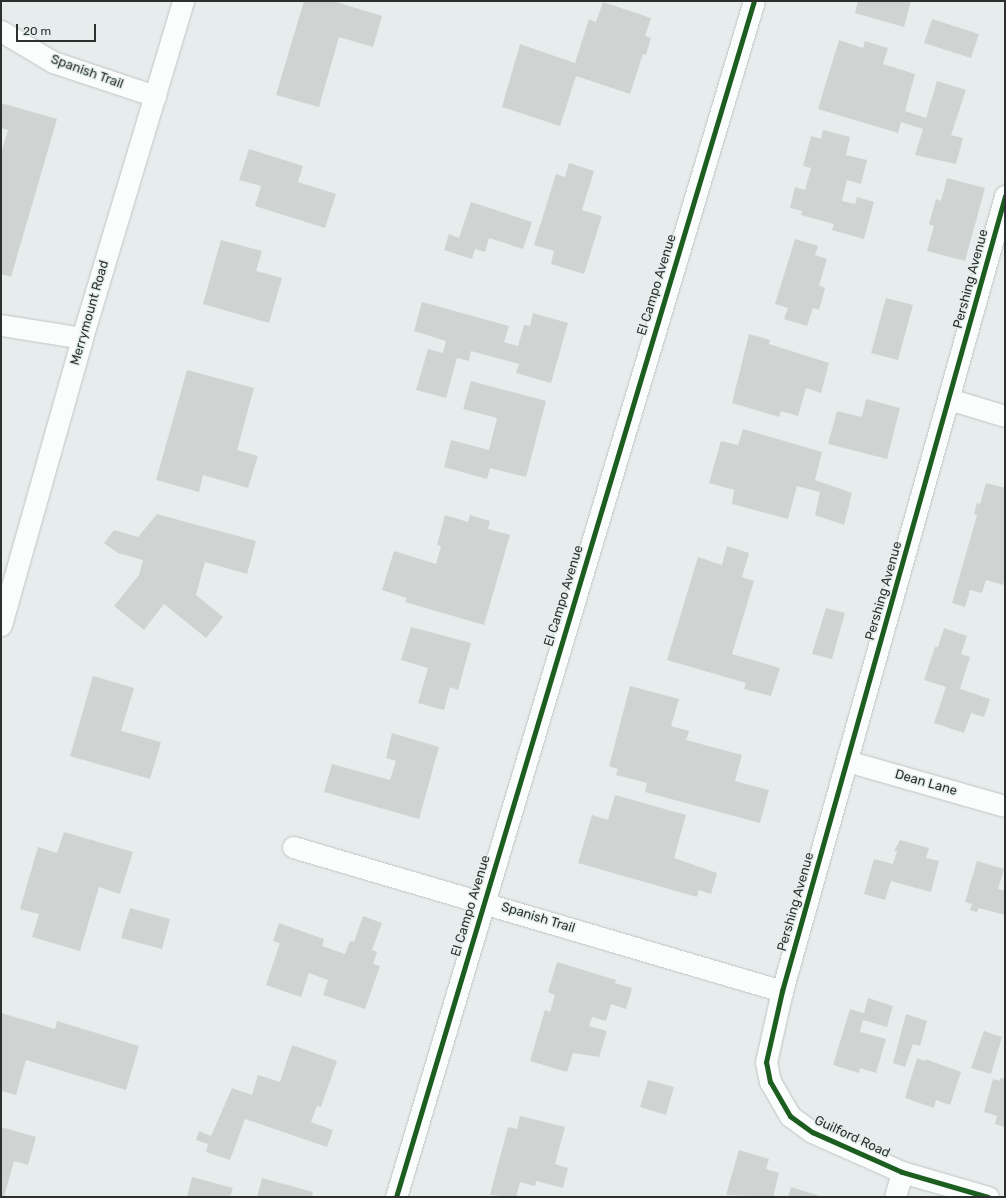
<!DOCTYPE html>
<style>
body{margin:0}
#map{position:relative;width:1006px;height:1198px;overflow:hidden;background:#e7ecec;font-family:Rubik,sans-serif}
div>[style]{position:absolute}
.building>*{inset:0;background:#cfd4d3}
.roads{filter:drop-shadow(0 0 1px #c0c5c4) drop-shadow(0 0 1px #c0c5c4)}
.street>*{height:21px;margin:-10.5px;padding:0 10.5px;transform-origin:10.5px;border-radius:10.5px;background:#fbfcfc}
.cycleway>*{height:5px;margin:-2.5px;padding:0 2.5px;transform-origin:2.5px;border-radius:2.5px;background:#1b5e20}
span{translate:-50% -50%;white-space:nowrap;text-align:center;line-height:1.15;-webkit-text-stroke:3px #e4efed;paint-order:stroke}
.street-label{font-size:13px;color:#2c302f}
.frame{position:absolute;inset:0;border:2px solid #2c302f;pointer-events:none}
.scale{position:absolute;left:16px;top:24px;width:80px;height:18px;box-sizing:border-box;border:2px solid #2c302f;border-top:0;padding-left:5px;font-size:12px;line-height:14px;white-space:nowrap;color:#2c302f;-webkit-text-stroke:3px #e4efed;paint-order:stroke}
</style>
<div id="map">
<div class="building">
<i style="clip-path:polygon(304px 1px,333px 1px,382px 16px,373px 47px,339px 37px,319px 107px,276px 95px)"></i>
<i style="clip-path:polygon(858px 1px,911px 1px,904px 27px,855px 13px)"></i>
<i style="clip-path:polygon(603px 2px,651px 18px,645px 36px,651px 38px,646px 55px,643px 54px,630px 94px,576px 76px,560px 126px,502px 107px,520px 44px,575px 63px,589px 19px,596px 22px)"></i>
<i style="clip-path:polygon(932px 19px,979px 34px,971px 58px,924px 43px)"></i>
<i style="clip-path:polygon(839px 40px,863px 48px,865px 41px,888px 48px,883px 64px,915px 74px,905px 111px,926px 118px,937px 81px,966px 90px,951px 135px,963px 138px,956px 164px,915px 155px,923px 129px,901px 122px,898px 133px,818px 109px)"></i>
<i style="clip-path:polygon(1px 103px,57px 119px,11px 277px,1px 274px,1px 153px,8px 130px,1px 128px)"></i>
<i style="clip-path:polygon(823px 130px,850px 137px,846px 155px,867px 160px,861px 184px,847px 180px,842px 201px,855px 204px,857px 197px,874px 202px,864px 239px,832px 230px,834px 224px,801px 215px,802px 211px,790px 208px,795px 187px,805px 190px,811px 168px,803px 166px,811px 136px,821px 139px)"></i>
<i style="clip-path:polygon(249px 149px,303px 166px,298px 182px,336px 194px,325px 228px,255px 206px,261px 186px,239px 180px)"></i>
<i style="clip-path:polygon(569px 163px,594px 171px,582px 210px,602px 216px,584px 274px,551px 264px,554px 251px,534px 245px,556px 174px,565px 177px)"></i>
<i style="clip-path:polygon(947px 178px,985px 188px,965px 261px,927px 251px,934px 226px,929px 224px,936px 199px,941px 201px)"></i>
<i style="clip-path:polygon(471px 202px,532px 222px,523px 249px,489px 238px,485px 252px,475px 249px,472px 259px,444px 250px,449px 234px,459px 238px)"></i>
<i style="clip-path:polygon(795px 239px,818px 246px,815px 255px,827px 259px,819px 285px,825px 288px,819px 310px,813px 308px,807px 326px,784px 319px,788px 308px,775px 304px)"></i>
<i style="clip-path:polygon(221px 240px,262px 251px,256px 271px,282px 278px,269px 323px,203px 304px)"></i>
<i style="clip-path:polygon(886px 298px,913px 305px,898px 360px,871px 353px)"></i>
<i style="clip-path:polygon(422px 302px,509px 326px,504px 342px,518px 346px,524px 325px,530px 326px,533px 313px,568px 323px,551px 383px,516px 373px,519px 364px,471px 351px,469px 361px,457px 358px,446px 398px,416px 390px,428px 349px,443px 353px,446px 341px,414px 331px)"></i>
<i style="clip-path:polygon(749px 334px,770px 340px,769px 344px,829px 363px,821px 393px,806px 388px,798px 416px,781px 411px,779px 417px,732px 403px)"></i>
<i style="clip-path:polygon(187px 370px,254px 388px,237px 450px,258px 456px,248px 488px,203px 475px,199px 492px,156px 480px)"></i>
<i style="clip-path:polygon(471px 381px,546px 401px,526px 477px,490px 468px,487px 479px,444px 467px,451px 440px,489px 450px,497px 418px,463px 409px)"></i>
<i style="clip-path:polygon(866px 399px,900px 408px,887px 459px,828px 444px,837px 411px,862px 417px)"></i>
<i style="clip-path:polygon(743px 429px,822px 452px,815px 480px,852px 493px,844px 525px,815px 515px,820px 492px,797px 486px,788px 519px,732px 504px,734px 490px,709px 483px,721px 441px,738px 445px)"></i>
<i style="clip-path:polygon(986px 483px,1005px 488px,1005px 576px,1003px 585px,986px 580px,982px 593px,970px 590px,965px 607px,952px 603px,977px 515px,974px 514px,977px 503px,980px 504px)"></i>
<i style="clip-path:polygon(157px 514px,256px 541px,247px 574px,205px 562px,196px 595px,223px 617px,206px 638px,164px 604px,144px 630px,114px 606px,139px 575px,143px 560px,118px 553px,104px 543px,114px 530px,138px 537px)"></i>
<i style="clip-path:polygon(445px 515px,468px 522px,470px 515px,490px 521px,488px 529px,510px 535px,484px 625px,405px 602px,407px 598px,382px 590px,394px 551px,436px 564px,441px 546px,437px 545px)"></i>
<i style="clip-path:polygon(727px 546px,749px 553px,742px 577px,754px 581px,732px 654px,780px 668px,771px 696px,744px 689px,746px 683px,667px 660px,698px 557px,722px 565px)"></i>
<i style="clip-path:polygon(826px 608px,845px 613px,832px 659px,812px 654px)"></i>
<i style="clip-path:polygon(411px 627px,471px 643px,458px 690px,450px 687px,444px 710px,418px 703px,428px 668px,401px 660px)"></i>
<i style="clip-path:polygon(944px 628px,967px 636px,961px 654px,970px 657px,960px 689px,990px 699px,984px 717px,971px 713px,964px 733px,934px 723px,946px 687px,924px 680px,935px 647px,938px 647px)"></i>
<i style="clip-path:polygon(93px 676px,134px 688px,121px 731px,161px 742px,150px 779px,70px 756px)"></i>
<i style="clip-path:polygon(630px 686px,679px 699px,671px 726px,689px 731px,686px 740px,742px 755px,735px 781px,769px 790px,760px 823px,645px 792px,647px 783px,616px 775px,618px 769px,609px 766px)"></i>
<i style="clip-path:polygon(392px 733px,439px 747px,419px 819px,324px 792px,332px 764px,390px 780px,396px 761px,386px 758px)"></i>
<i style="clip-path:polygon(615px 795px,686px 815px,674px 858px,717px 873px,711px 894px,699px 890px,697px 897px,578px 863px,592px 815px,608px 820px)"></i>
<i style="clip-path:polygon(64px 832px,133px 852px,120px 894px,99px 887px,80px 951px,32px 937px,39px 914px,20px 909px,38px 847px,57px 853px)"></i>
<i style="clip-path:polygon(900px 840px,929px 848px,926px 858px,939px 861px,931px 892px,891px 881px,885px 900px,864px 894px,874px 859px,893px 864px,897px 851px,894px 851px)"></i>
<i style="clip-path:polygon(977px 861px,1004px 869px,998px 889px,1005px 891px,1005px 915px,979px 908px,977px 912px,970px 910px,972px 904px,965px 902px)"></i>
<i style="clip-path:polygon(130px 908px,170px 919px,162px 949px,121px 938px)"></i>
<i style="clip-path:polygon(363px 916px,382px 923px,372px 950px,377px 952px,373px 964px,380px 966px,365px 1009px,323px 995px,328px 980px,309px 973px,301px 997px,266px 985px,280px 943px,273px 941px,279px 923px,324px 939px,322px 946px,345px 954px,350px 941px,354px 942px)"></i>
<i style="clip-path:polygon(557px 962px,616px 980px,615px 983px,632px 988px,626px 1009px,611px 1004px,606px 1021px,592px 1017px,589px 1026px,607px 1031px,599px 1057px,573px 1053px,567px 1072px,530px 1061px,545px 1010px,550px 1012px,555px 995px,548px 992px)"></i>
<i style="clip-path:polygon(868px 998px,893px 1006px,887px 1027px,863px 1020px,860px 1032px,886px 1039px,876px 1073px,860px 1068px,859px 1073px,833px 1065px,850px 1009px,864px 1013px)"></i>
<i style="clip-path:polygon(1px 1013px,55px 1029px,57px 1021px,139px 1046px,126px 1090px,26px 1060px,16px 1095px,1px 1091px)"></i>
<i style="clip-path:polygon(906px 1014px,927px 1021px,920px 1046px,913px 1044px,905px 1067px,893px 1063px)"></i>
<i style="clip-path:polygon(984px 1031px,1002px 1037px,991px 1074px,971px 1068px)"></i>
<i style="clip-path:polygon(292px 1045px,337px 1061px,321px 1107px,317px 1106px,311px 1122px,333px 1130px,327px 1147px,245px 1119px,230px 1160px,206px 1152px,208px 1144px,196px 1140px,199px 1131px,211px 1136px,232px 1088px,252px 1095px,258px 1075px,280px 1082px)"></i>
<i style="clip-path:polygon(917px 1058px,925px 1061px,925px 1059px,961px 1072px,950px 1105px,936px 1100px,934px 1108px,905px 1098px)"></i>
<i style="clip-path:polygon(1000px 1078px,1005px 1079px,1005px 1127px,995px 1124px,997px 1116px,984px 1112px,993px 1079px,1000px 1081px)"></i>
<i style="clip-path:polygon(648px 1080px,674px 1087px,666px 1115px,640px 1107px)"></i>
<i style="clip-path:polygon(520px 1116px,565px 1127px,555px 1164px,568px 1168px,563px 1188px,536px 1181px,535px 1186px,520px 1182px,516px 1197px,490px 1195px,508px 1127px,517px 1129px)"></i>
<i style="clip-path:polygon(1px 1127px,36px 1137px,28px 1165px,14px 1161px,4px 1197px,1px 1197px)"></i>
<i style="clip-path:polygon(739px 1150px,769px 1159px,766px 1169px,779px 1173px,773px 1197px,726px 1195px)"></i>
<i style="clip-path:polygon(192px 1177px,233px 1188px,230px 1197px,187px 1197px)"></i>
<i style="clip-path:polygon(262px 1178px,313px 1192px,312px 1197px,257px 1197px)"></i>
<i style="clip-path:polygon(791px 1187px,823px 1197px,788px 1197px)"></i>
</div>
<div class="roads">
<div class="street">
<i style="left:1px;top:31px;width:61px;rotate:30.8deg"></i>
<i style="left:53px;top:62px;width:108px;rotate:18.4deg"></i>
<i style="left:1px;top:325px;width:82px;rotate:9.1deg"></i>
<i style="left:949px;top:399px;width:59px;rotate:16.9deg"></i>
<i style="left:1px;top:625px;width:298px;rotate:-74.2deg"></i>
<i style="left:82px;top:338px;width:352px;rotate:-73.3deg"></i>
<i style="left:847px;top:761px;width:164px;rotate:15.9deg"></i>
<i style="left:293px;top:847px;width:510px;rotate:16.41deg"></i>
<i style="left:396px;top:1197px;width:1248px;rotate:-73.34deg"></i>
<i style="left:895px;top:1197px;width:26px;rotate:-74deg"></i>
<i style="left:988px;top:1197px;width:90px;rotate:-163.8deg"></i>
<i style="left:902px;top:1172px;width:98px;rotate:-156deg"></i>
<i style="left:812px;top:1132px;width:27px;rotate:-144deg"></i>
<i style="left:790px;top:1116px;width:39px;rotate:-120deg"></i>
<i style="left:770px;top:1082px;width:20px;rotate:-101deg"></i>
<i style="left:766px;top:1062px;width:73px;rotate:-77.3deg"></i>
<i style="left:782px;top:991px;width:826px;rotate:-74.33deg"></i>
</div>
</div>
<div class="cycleway">
<i style="left:396px;top:1197px;width:1248px;rotate:-73.34deg"></i>
<i style="left:988px;top:1197px;width:90px;rotate:-163.8deg"></i>
<i style="left:902px;top:1172px;width:98px;rotate:-156deg"></i>
<i style="left:812px;top:1132px;width:27px;rotate:-144deg"></i>
<i style="left:790px;top:1116px;width:39px;rotate:-120deg"></i>
<i style="left:770px;top:1082px;width:20px;rotate:-101deg"></i>
<i style="left:766px;top:1062px;width:73px;rotate:-77.3deg"></i>
<i style="left:782px;top:991px;width:826px;rotate:-74.33deg"></i>
</div>
<div class="street-label">
<span style="left:87px;top:72px;rotate:20deg">Spanish Trail</span>
<span style="left:971px;top:279px;rotate:-75deg">Pershing Avenue</span>
<span style="left:657px;top:285px;rotate:-73deg">El Campo Avenue</span>
<span style="left:90px;top:313px;rotate:-74deg">Merrymount Road</span>
<span style="left:884px;top:591px;rotate:-74deg">Pershing Avenue</span>
<span style="left:564px;top:596px;rotate:-73deg">El Campo Avenue</span>
<span style="left:926px;top:783px;rotate:16deg">Dean Lane</span>
<span style="left:796px;top:902px;rotate:-74deg">Pershing Avenue</span>
<span style="left:471px;top:906px;rotate:-73deg">El Campo Avenue</span>
<span style="left:538px;top:918px;rotate:17deg">Spanish Trail</span>
<span style="left:852px;top:1137px;rotate:25deg">Guilford Road</span>
</div>
<div class="frame"></div>
<div class="scale">20 m</div>
</div>
